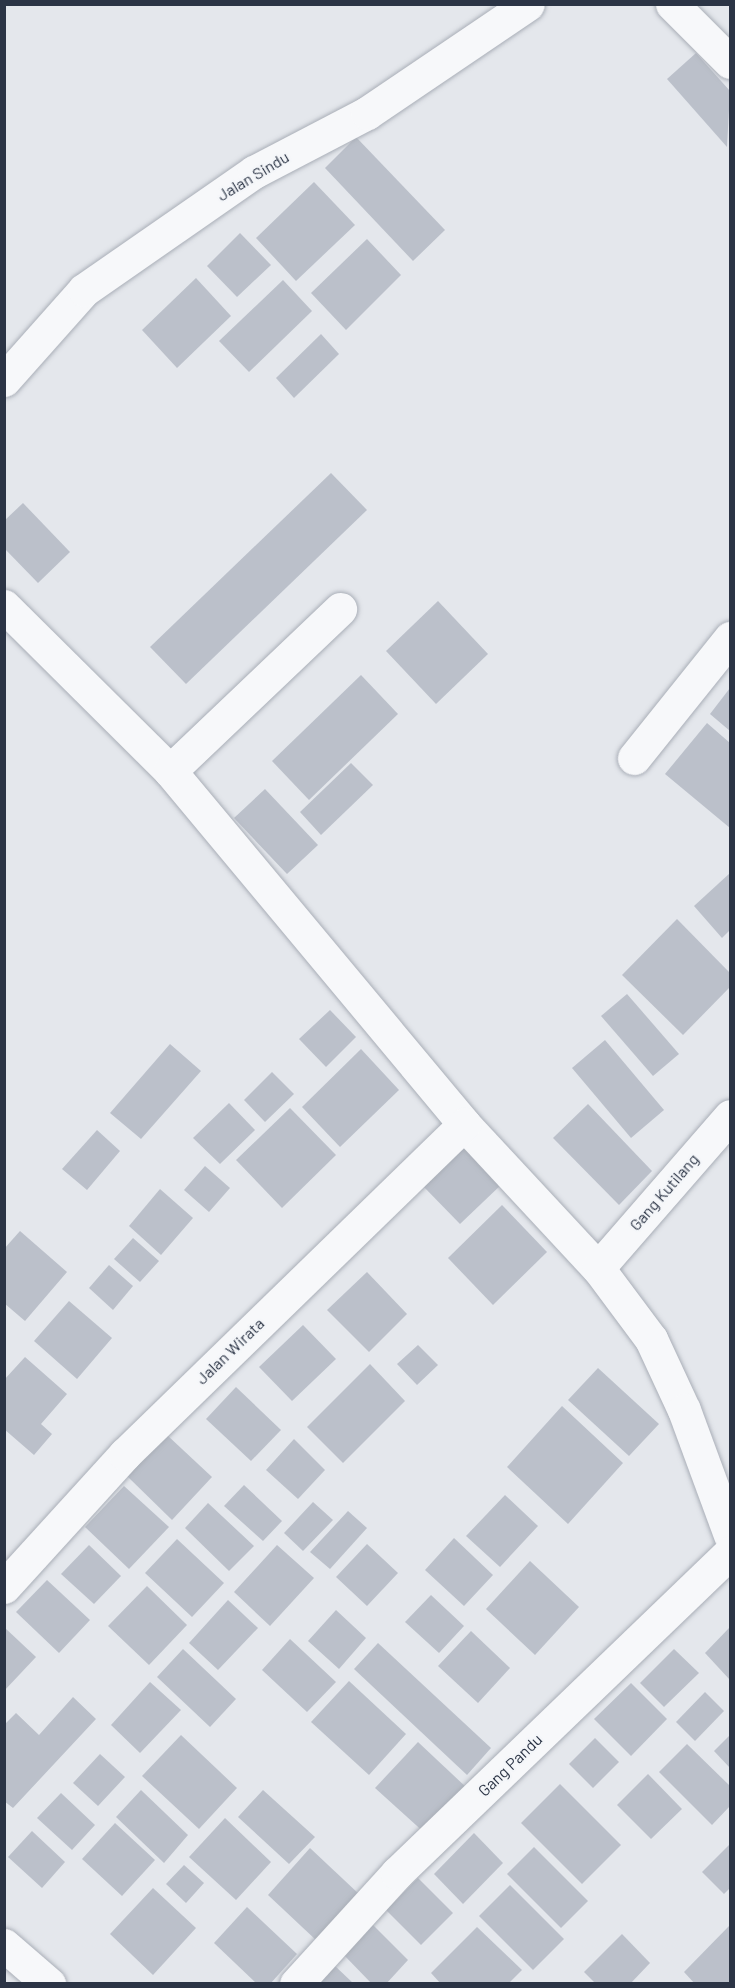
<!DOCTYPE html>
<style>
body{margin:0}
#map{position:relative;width:735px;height:1988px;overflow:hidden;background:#e4e7ec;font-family:Barlow,sans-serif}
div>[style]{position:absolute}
.building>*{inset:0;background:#bbc0ca}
.roads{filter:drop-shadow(0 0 2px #a9aeb7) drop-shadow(0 0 2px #a9aeb7)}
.minor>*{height:33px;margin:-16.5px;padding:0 16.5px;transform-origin:16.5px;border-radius:16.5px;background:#f7f8fa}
span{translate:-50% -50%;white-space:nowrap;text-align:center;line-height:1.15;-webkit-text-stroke:4.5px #f4f6f9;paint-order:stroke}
.street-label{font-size:16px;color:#2b3445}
.frame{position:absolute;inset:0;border:6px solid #2b3445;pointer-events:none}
</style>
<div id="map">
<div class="building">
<i style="clip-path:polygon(696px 53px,730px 91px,727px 147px,667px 79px)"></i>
<i style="clip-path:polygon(356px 137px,445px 230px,413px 261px,325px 168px)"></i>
<i style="clip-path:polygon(314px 182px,355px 225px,296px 281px,256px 238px)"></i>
<i style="clip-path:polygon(240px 233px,271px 265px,237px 297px,207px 266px)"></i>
<i style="clip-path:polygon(367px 239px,401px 275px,346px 330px,311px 293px)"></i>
<i style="clip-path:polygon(196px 278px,231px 316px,177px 368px,142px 330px)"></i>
<i style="clip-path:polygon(283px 280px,312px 311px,249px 372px,219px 341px)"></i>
<i style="clip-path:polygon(321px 334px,339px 354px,294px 398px,276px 378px)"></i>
<i style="clip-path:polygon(331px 473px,367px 510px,186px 684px,150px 647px)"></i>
<i style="clip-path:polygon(23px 503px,70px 552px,38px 583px,4px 548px,4px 521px)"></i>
<i style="clip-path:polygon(438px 601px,488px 654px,436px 704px,386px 651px)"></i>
<i style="clip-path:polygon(361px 675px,398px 714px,309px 800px,272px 761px)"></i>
<i style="clip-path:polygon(730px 688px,730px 731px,710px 714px)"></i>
<i style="clip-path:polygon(707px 723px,730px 743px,730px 828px,665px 774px)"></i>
<i style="clip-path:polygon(351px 763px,373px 785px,321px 835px,300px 812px)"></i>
<i style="clip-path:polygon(265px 789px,318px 845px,287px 874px,234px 818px)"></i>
<i style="clip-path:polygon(730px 873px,730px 930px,722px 938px,694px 906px)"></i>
<i style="clip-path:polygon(677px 919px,730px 973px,730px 987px,683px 1035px,622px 975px)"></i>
<i style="clip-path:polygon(627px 994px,679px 1054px,653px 1076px,601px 1016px)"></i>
<i style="clip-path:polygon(330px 1010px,356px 1037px,326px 1067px,299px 1039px)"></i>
<i style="clip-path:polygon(605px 1040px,664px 1110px,631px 1138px,572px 1068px)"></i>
<i style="clip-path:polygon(170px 1044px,201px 1071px,141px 1139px,110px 1113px)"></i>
<i style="clip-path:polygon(361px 1049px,399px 1090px,340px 1147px,302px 1107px)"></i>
<i style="clip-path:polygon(272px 1072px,294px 1094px,265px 1122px,244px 1100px)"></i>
<i style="clip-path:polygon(229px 1103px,255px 1130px,220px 1164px,193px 1138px)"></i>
<i style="clip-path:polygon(588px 1104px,652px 1171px,619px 1205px,553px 1138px)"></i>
<i style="clip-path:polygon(290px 1108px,336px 1155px,282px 1208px,236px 1160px)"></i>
<i style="clip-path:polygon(97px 1130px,120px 1151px,87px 1190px,62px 1169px)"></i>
<i style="clip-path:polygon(466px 1143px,503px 1183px,460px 1224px,422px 1185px)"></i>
<i style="clip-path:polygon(205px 1166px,230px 1188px,209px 1212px,184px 1190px)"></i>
<i style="clip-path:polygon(160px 1189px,193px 1218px,161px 1255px,129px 1226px)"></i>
<i style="clip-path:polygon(502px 1205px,547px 1252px,493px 1305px,448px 1258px)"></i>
<i style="clip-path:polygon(20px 1231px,67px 1272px,25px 1321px,4px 1303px,4px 1249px)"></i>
<i style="clip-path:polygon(133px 1238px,159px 1261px,140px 1282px,114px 1259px)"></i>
<i style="clip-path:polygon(109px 1265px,133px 1286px,113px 1310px,89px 1288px)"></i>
<i style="clip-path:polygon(367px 1272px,407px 1314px,369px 1352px,327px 1310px)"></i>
<i style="clip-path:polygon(69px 1301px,112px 1338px,77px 1379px,34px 1341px)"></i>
<i style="clip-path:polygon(303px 1325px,336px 1359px,292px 1401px,259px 1367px)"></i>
<i style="clip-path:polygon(418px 1345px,438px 1365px,417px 1385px,397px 1364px)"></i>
<i style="clip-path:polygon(25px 1357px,67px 1394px,41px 1424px,52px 1434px,34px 1455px,4px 1429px,4px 1380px)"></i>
<i style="clip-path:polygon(370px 1364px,405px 1401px,343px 1463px,307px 1427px)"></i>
<i style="clip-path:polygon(598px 1368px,659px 1424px,629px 1456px,568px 1400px)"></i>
<i style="clip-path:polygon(236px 1387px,281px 1430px,251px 1461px,206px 1419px)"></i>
<i style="clip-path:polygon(562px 1406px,623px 1463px,568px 1524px,507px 1467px)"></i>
<i style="clip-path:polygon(167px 1435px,212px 1477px,172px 1520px,127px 1476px)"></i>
<i style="clip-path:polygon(294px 1439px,325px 1470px,298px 1499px,266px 1470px)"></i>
<i style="clip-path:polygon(244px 1485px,282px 1521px,263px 1541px,224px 1506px)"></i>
<i style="clip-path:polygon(124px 1486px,169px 1527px,129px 1569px,85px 1527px)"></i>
<i style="clip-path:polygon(505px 1495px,538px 1526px,500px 1567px,466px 1536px)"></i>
<i style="clip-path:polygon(313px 1502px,333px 1520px,303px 1551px,284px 1533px)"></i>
<i style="clip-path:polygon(208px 1503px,254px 1546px,229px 1571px,185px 1528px)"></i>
<i style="clip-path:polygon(348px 1511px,367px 1528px,330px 1569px,310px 1552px)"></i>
<i style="clip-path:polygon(454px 1538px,493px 1575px,464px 1606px,425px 1570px)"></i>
<i style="clip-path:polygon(177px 1539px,224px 1583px,192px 1617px,145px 1573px)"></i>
<i style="clip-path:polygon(367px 1544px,398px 1573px,367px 1606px,336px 1577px)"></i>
<i style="clip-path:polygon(89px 1545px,121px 1576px,94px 1604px,61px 1574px)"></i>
<i style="clip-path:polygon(277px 1545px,314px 1578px,270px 1626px,234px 1592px)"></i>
<i style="clip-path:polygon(530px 1561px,579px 1607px,535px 1655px,486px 1609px)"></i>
<i style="clip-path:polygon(47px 1580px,90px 1620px,59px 1653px,16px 1612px)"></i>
<i style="clip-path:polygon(147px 1586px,187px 1625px,149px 1665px,108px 1626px)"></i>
<i style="clip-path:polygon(431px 1595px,464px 1626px,439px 1653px,405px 1622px)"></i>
<i style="clip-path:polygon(228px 1600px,258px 1628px,218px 1670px,189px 1643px)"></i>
<i style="clip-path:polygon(336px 1610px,366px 1638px,339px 1669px,308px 1641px)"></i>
<i style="clip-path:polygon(4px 1627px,36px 1657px,4px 1691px)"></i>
<i style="clip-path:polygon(730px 1627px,730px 1680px,705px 1653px)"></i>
<i style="clip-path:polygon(471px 1631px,510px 1668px,478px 1703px,438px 1666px)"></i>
<i style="clip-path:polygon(290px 1639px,336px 1682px,307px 1712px,262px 1670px)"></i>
<i style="clip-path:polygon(378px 1643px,491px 1748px,467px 1775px,354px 1669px)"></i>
<i style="clip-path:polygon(183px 1649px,236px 1699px,210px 1727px,157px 1677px)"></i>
<i style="clip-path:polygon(674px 1649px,699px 1673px,664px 1707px,640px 1683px)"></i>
<i style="clip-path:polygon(349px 1681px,406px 1734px,369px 1775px,311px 1722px)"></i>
<i style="clip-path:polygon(150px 1682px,181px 1710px,140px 1753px,111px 1725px)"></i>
<i style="clip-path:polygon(631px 1683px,667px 1719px,631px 1756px,594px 1719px)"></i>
<i style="clip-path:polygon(705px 1692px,724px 1711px,695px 1741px,676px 1722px)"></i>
<i style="clip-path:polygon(73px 1697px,96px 1719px,13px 1808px,4px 1801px,4px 1725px,16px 1713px,39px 1735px)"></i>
<i style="clip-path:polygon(181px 1735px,237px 1788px,199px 1829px,142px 1776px)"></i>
<i style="clip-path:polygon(730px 1735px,730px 1768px,714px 1751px)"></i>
<i style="clip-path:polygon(595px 1738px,619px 1762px,593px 1788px,569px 1764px)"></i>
<i style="clip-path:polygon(418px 1742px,468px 1789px,427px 1835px,375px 1788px)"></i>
<i style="clip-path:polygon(687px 1744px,730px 1786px,730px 1806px,712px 1825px,659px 1772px)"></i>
<i style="clip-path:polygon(100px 1754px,125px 1777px,98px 1806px,73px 1783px)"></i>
<i style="clip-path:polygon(648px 1774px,682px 1809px,651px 1839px,617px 1805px)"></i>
<i style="clip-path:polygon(560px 1784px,621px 1845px,582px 1884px,521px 1823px)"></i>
<i style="clip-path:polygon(141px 1790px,188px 1835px,164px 1863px,116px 1817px)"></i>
<i style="clip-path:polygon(263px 1790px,315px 1837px,289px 1864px,238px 1817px)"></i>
<i style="clip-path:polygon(61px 1793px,95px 1825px,72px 1850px,37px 1818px)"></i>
<i style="clip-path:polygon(225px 1818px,271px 1862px,236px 1900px,189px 1857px)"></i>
<i style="clip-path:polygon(115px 1823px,155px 1860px,122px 1896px,82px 1859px)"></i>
<i style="clip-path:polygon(32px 1831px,65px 1862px,42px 1888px,8px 1857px)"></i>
<i style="clip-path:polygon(474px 1833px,503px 1863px,463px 1904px,434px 1874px)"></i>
<i style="clip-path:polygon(730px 1844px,730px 1888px,724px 1894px,702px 1872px)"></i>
<i style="clip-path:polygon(534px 1847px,588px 1901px,561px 1928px,507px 1874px)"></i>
<i style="clip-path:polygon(310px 1848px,360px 1895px,317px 1941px,268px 1895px)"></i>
<i style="clip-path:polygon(184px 1865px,204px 1883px,186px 1903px,166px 1884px)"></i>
<i style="clip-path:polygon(418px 1878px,453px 1913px,421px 1945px,386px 1910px)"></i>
<i style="clip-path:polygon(510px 1885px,564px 1939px,533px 1970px,479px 1916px)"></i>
<i style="clip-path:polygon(153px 1888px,196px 1928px,153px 1975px,110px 1934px)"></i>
<i style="clip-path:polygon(247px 1907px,297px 1954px,270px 1984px,257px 1984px,214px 1943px)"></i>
<i style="clip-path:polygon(371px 1923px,408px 1960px,386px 1984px,372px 1984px,342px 1953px)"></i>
<i style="clip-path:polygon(730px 1925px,730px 1984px,695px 1984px,684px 1972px)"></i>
<i style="clip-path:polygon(477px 1927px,522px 1970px,508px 1984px,441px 1984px,431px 1973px)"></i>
<i style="clip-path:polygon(622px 1934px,650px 1963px,630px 1984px,596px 1984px,584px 1972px)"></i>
<i style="clip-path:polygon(334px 1965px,354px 1984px,316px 1984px)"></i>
</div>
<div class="roads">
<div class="minor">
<i style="left:672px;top:4px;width:82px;rotate:45deg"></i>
<i style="left:4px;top:380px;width:120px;rotate:-48.4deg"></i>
<i style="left:84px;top:290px;width:207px;rotate:-34.8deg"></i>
<i style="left:254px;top:172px;width:127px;rotate:-27.6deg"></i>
<i style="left:367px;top:113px;width:194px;rotate:-34.1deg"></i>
<i style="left:4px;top:606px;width:234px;rotate:44.8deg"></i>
<i style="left:170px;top:771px;width:459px;rotate:50.2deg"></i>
<i style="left:464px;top:1124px;width:197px;rotate:47.1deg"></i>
<i style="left:598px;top:1268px;width:89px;rotate:53.3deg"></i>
<i style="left:651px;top:1339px;width:78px;rotate:65.1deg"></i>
<i style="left:684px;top:1410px;width:133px;rotate:69.8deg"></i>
<i style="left:634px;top:758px;width:154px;rotate:-51.3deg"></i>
<i style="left:170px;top:771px;width:235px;rotate:-43.6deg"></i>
<i style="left:598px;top:1268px;width:201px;rotate:-49deg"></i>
<i style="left:4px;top:1587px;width:180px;rotate:-47.7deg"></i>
<i style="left:125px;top:1454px;width:473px;rotate:-44.2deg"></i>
<i style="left:4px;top:1945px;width:60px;rotate:40.9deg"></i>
<i style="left:296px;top:1984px;width:150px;rotate:-47.7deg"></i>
<i style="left:397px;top:1873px;width:462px;rotate:-43.9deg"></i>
</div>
</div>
<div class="street-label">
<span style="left:253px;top:176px;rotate:-31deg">Jalan Sindu</span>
<span style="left:664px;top:1192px;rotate:-49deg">Gang Kutilang</span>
<span style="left:230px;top:1351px;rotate:-44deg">Jalan Wirata</span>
<span style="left:510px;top:1765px;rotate:-44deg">Gang Pandu</span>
</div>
<div class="frame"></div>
</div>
